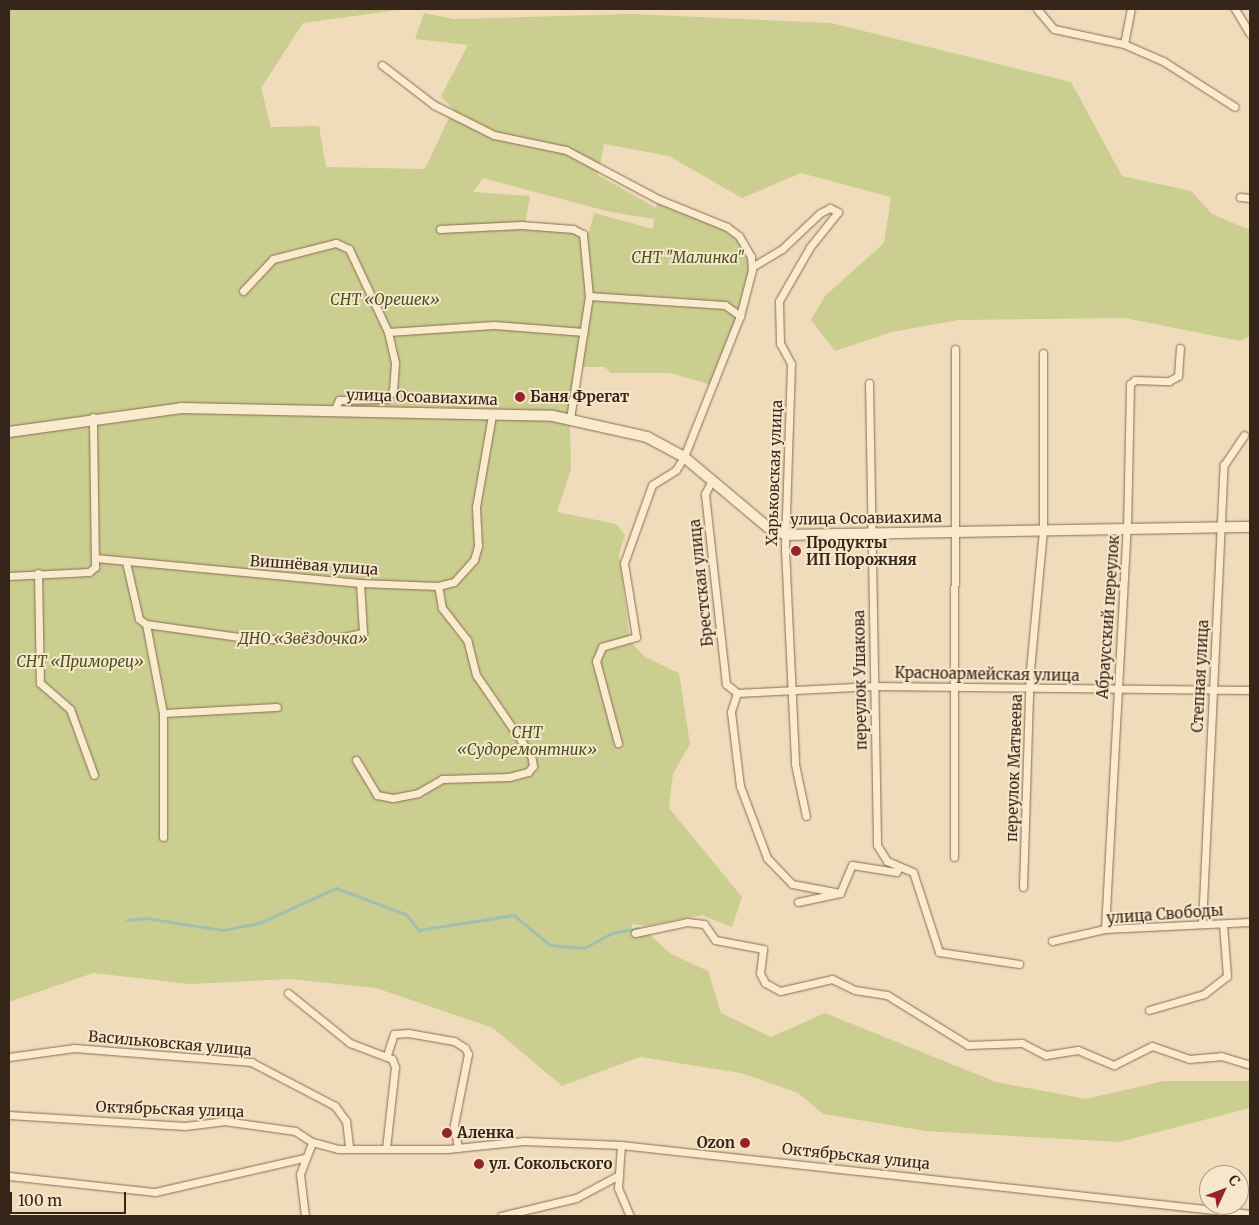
<!DOCTYPE html>
<meta charset="utf-8">
<style>
body{margin:0}
#map{position:relative;width:1259px;height:1225px;overflow:hidden;background:#f0dcbb;font-family:Merriweather,serif}
div>[style]{position:absolute}
.green>*{inset:0;background:#cace8f}
.stream>*{height:2.5px;margin:-1.25px;padding:0 1.25px;transform-origin:1.25px;border-radius:1.25px;background:#9fc0b4}
.roads{filter:drop-shadow(0 0 1px #876c54) drop-shadow(0 0 1px #876c54)}
.street>*{height:7px;margin:-3.5px;padding:0 3.5px;transform-origin:3.5px;border-radius:3.5px;background:#faeace}
.secondary>*{height:10px;margin:-5px;padding:0 5px;transform-origin:5px;border-radius:5px;background:#faeace}
.dots>*{width:14px;height:14px;translate:-50% -50%;box-sizing:border-box;border:2px solid #f7e7ca;border-radius:50%}
span{translate:-50% -50%;white-space:nowrap;text-align:center;line-height:1.15;-webkit-text-stroke:4px #f7e7ca;paint-order:stroke}
.park-label{font-size:15px;color:#49531f;font-style:italic}
.street-label{font-size:15px;color:#35251a}
.poi-label{font-size:15px;color:#35251a;font-weight:700}
.left{translate:0 -50%;text-align:left}
.right{translate:-100% -50%;text-align:right}
.frame{position:absolute;inset:0;border:10px solid #35251a;pointer-events:none}
.north{position:absolute;left:1199px;top:1165px;width:50px;height:50px;box-sizing:border-box;background:#f7e7ca;border:1px solid #a99984;border-radius:50%;rotate:47deg;font-size:14px;font-weight:700;line-height:20px;text-align:center;color:#35251a}
.north::after{content:'';display:block;margin:auto;width:18px;height:22px;background:#99212a;clip-path:polygon(50% 0,100% 100%,50% 72%,0 100%)}
.scale{position:absolute;left:10px;top:1192px;width:116px;height:22px;box-sizing:border-box;border:2px solid #35251a;border-top:0;padding-left:6px;font-size:15px;line-height:18px;white-space:nowrap;color:#35251a;-webkit-text-stroke:4px #f7e7ca;paint-order:stroke}
</style>
<div id="map">
<div class="green">
<i style="clip-path:polygon(evenodd,9px 9px,405px 9px,303px 23px,261px 88px,271px 127px,319px 126px,326px 167px,425px 169px,453px 109px,441px 96px,468px 45px,415px 39px,424px 13px,453px 19px,631px 14px,831px 23px,1071px 82px,1122px 176px,1191px 191px,1212px 214px,1250px 230px,1250px 336px,1240px 341px,1125px 318px,959px 320px,892px 332px,835px 351px,811px 320px,825px 296px,884px 243px,891px 197px,801px 173px,742px 198px,669px 156px,604px 144px,598px 175px,656px 208px,658px 199px,727px 227px,739px 236px,751px 257px,740px 316px,712px 385px,670px 373px,611px 373px,605px 367px,579px 367px,570px 419px,571px 469px,557px 512px,616px 524px,625px 535px,619px 554px,630px 641px,645px 657px,679px 673px,690px 744px,673px 774px,669px 808px,742px 897px,732px 927px,702px 915px,646px 926px,632px 924px,631px 936px,650px 935px,671px 954px,708px 971px,721px 1013px,771px 1037px,825px 1013px,996px 1082px,1086px 1099px,1164px 1081px,1250px 1081px,1250px 1108px,1119px 1142px,926px 1131px,823px 1114px,798px 1093px,741px 1073px,640px 1057px,562px 1086px,493px 1028px,376px 988px,290px 979px,190px 984px,93px 973px,9px 1002px,9px 9px,483px 178px,610px 212px,654px 219px,653px 229px,594px 213px,589px 233px,584px 234px,525px 225px,530px 196px,473px 192px,483px 178px)"></i>
</div>
<div class="stream">
<i style="left:127px;top:920px;width:19px;rotate:-6deg"></i>
<i style="left:146px;top:918px;width:78px;rotate:8.9deg"></i>
<i style="left:223px;top:930px;width:38px;rotate:-11deg"></i>
<i style="left:260px;top:923px;width:84px;rotate:-24.7deg"></i>
<i style="left:336px;top:888px;width:75px;rotate:20.4deg"></i>
<i style="left:406px;top:914px;width:21px;rotate:51deg"></i>
<i style="left:419px;top:930px;width:96px;rotate:-9deg"></i>
<i style="left:514px;top:915px;width:47px;rotate:39.8deg"></i>
<i style="left:550px;top:945px;width:34px;rotate:5deg"></i>
<i style="left:584px;top:948px;width:32px;rotate:-28deg"></i>
<i style="left:612px;top:933px;width:27px;rotate:-10deg"></i>
</div>
<div class="roads">
<div class="street">
<i style="left:1037px;top:9px;width:26px;rotate:50deg"></i>
<i style="left:1054px;top:29px;width:72px;rotate:12.1deg"></i>
<i style="left:1124px;top:44px;width:43px;rotate:23.6deg"></i>
<i style="left:1163px;top:61px;width:85px;rotate:32.6deg"></i>
<i style="left:1235px;top:9px;width:29px;rotate:59deg"></i>
<i style="left:1124px;top:44px;width:36px;rotate:-79deg"></i>
<i style="left:382px;top:65px;width:66px;rotate:37.6deg"></i>
<i style="left:434px;top:105px;width:67px;rotate:26.6deg"></i>
<i style="left:494px;top:135px;width:74px;rotate:11.8deg"></i>
<i style="left:566px;top:150px;width:104px;rotate:28deg"></i>
<i style="left:658px;top:199px;width:74px;rotate:22.1deg"></i>
<i style="left:727px;top:227px;width:15px;rotate:37deg"></i>
<i style="left:739px;top:236px;width:24px;rotate:60deg"></i>
<i style="left:751px;top:257px;width:13px;rotate:86deg"></i>
<i style="left:752px;top:270px;width:48px;rotate:104.6deg"></i>
<i style="left:740px;top:316px;width:152px;rotate:111.7deg"></i>
<i style="left:684px;top:457px;width:15px;rotate:122deg"></i>
<i style="left:676px;top:470px;width:28px;rotate:148deg"></i>
<i style="left:652px;top:485px;width:83px;rotate:109.7deg"></i>
<i style="left:624px;top:563px;width:75px;rotate:80.8deg"></i>
<i style="left:636px;top:637px;width:35px;rotate:164deg"></i>
<i style="left:602px;top:647px;width:15px;rotate:113deg"></i>
<i style="left:596px;top:661px;width:85px;rotate:75deg"></i>
<i style="left:1240px;top:197px;width:10px;rotate:6deg"></i>
<i style="left:440px;top:229px;width:81px;rotate:-2.8deg"></i>
<i style="left:521px;top:225px;width:52px;rotate:4.4deg"></i>
<i style="left:573px;top:229px;width:11px;rotate:27deg"></i>
<i style="left:583px;top:234px;width:62px;rotate:84.5deg"></i>
<i style="left:589px;top:296px;width:124px;rotate:98.8deg"></i>
<i style="left:752px;top:267px;width:35px;rotate:-31deg"></i>
<i style="left:782px;top:249px;width:52px;rotate:-43.5deg"></i>
<i style="left:820px;top:213px;width:11px;rotate:-27deg"></i>
<i style="left:830px;top:208px;width:9px;rotate:27deg"></i>
<i style="left:838px;top:212px;width:45px;rotate:128.7deg"></i>
<i style="left:810px;top:247px;width:62px;rotate:119.9deg"></i>
<i style="left:779px;top:301px;width:42px;rotate:88.6deg"></i>
<i style="left:780px;top:343px;width:24px;rotate:62deg"></i>
<i style="left:791px;top:364px;width:185px;rotate:91.9deg"></i>
<i style="left:785px;top:549px;width:215px;rotate:87.3deg"></i>
<i style="left:795px;top:764px;width:53px;rotate:78.1deg"></i>
<i style="left:243px;top:291px;width:44px;rotate:-46.8deg"></i>
<i style="left:273px;top:259px;width:65px;rotate:-14.3deg"></i>
<i style="left:336px;top:243px;width:14px;rotate:25deg"></i>
<i style="left:349px;top:249px;width:92px;rotate:64.8deg"></i>
<i style="left:388px;top:332px;width:32px;rotate:77deg"></i>
<i style="left:395px;top:363px;width:27px;rotate:94deg"></i>
<i style="left:393px;top:390px;width:11px;rotate:124deg"></i>
<i style="left:387px;top:399px;width:48px;rotate:178.8deg"></i>
<i style="left:339px;top:400px;width:10px;rotate:114deg"></i>
<i style="left:589px;top:296px;width:136px;rotate:3.8deg"></i>
<i style="left:725px;top:305px;width:19px;rotate:36deg"></i>
<i style="left:388px;top:332px;width:106px;rotate:-3.8deg"></i>
<i style="left:494px;top:325px;width:90px;rotate:4.4deg"></i>
<i style="left:869px;top:383px;width:462px;rotate:89deg"></i>
<i style="left:877px;top:845px;width:19px;rotate:58deg"></i>
<i style="left:887px;top:861px;width:28px;rotate:23deg"></i>
<i style="left:913px;top:872px;width:84px;rotate:72deg"></i>
<i style="left:939px;top:952px;width:81px;rotate:8.5deg"></i>
<i style="left:712px;top:480px;width:16px;rotate:117deg"></i>
<i style="left:705px;top:494px;width:191px;rotate:83.7deg"></i>
<i style="left:726px;top:684px;width:14px;rotate:39deg"></i>
<i style="left:737px;top:693px;width:137px;rotate:-2.9deg"></i>
<i style="left:874px;top:686px;width:376px;rotate:0.6deg"></i>
<i style="left:96px;top:558px;width:265px;rotate:5.4deg"></i>
<i style="left:360px;top:583px;width:78px;rotate:2.2deg"></i>
<i style="left:438px;top:586px;width:16px;rotate:-14deg"></i>
<i style="left:454px;top:582px;width:30px;rotate:-48deg"></i>
<i style="left:474px;top:560px;width:15px;rotate:-74deg"></i>
<i style="left:478px;top:546px;width:39px;rotate:-93deg"></i>
<i style="left:476px;top:507px;width:93px;rotate:-80.1deg"></i>
<i style="left:126px;top:562px;width:58px;rotate:77.2deg"></i>
<i style="left:139px;top:619px;width:9px;rotate:36deg"></i>
<i style="left:146px;top:624px;width:91px;rotate:79.2deg"></i>
<i style="left:163px;top:713px;width:124px;rotate:90deg"></i>
<i style="left:38px;top:573px;width:110px;rotate:89deg"></i>
<i style="left:40px;top:683px;width:40px;rotate:41deg"></i>
<i style="left:70px;top:709px;width:70px;rotate:70deg"></i>
<i style="left:9px;top:576px;width:80px;rotate:-2.9deg"></i>
<i style="left:89px;top:572px;width:8px;rotate:-40deg"></i>
<i style="left:95px;top:567px;width:150px;rotate:-90.8deg"></i>
<i style="left:146px;top:624px;width:108px;rotate:8deg"></i>
<i style="left:253px;top:639px;width:81px"></i>
<i style="left:334px;top:639px;width:30px;rotate:-12deg"></i>
<i style="left:363px;top:633px;width:50px;rotate:-93.4deg"></i>
<i style="left:737px;top:693px;width:20px;rotate:108deg"></i>
<i style="left:731px;top:712px;width:75px;rotate:83.1deg"></i>
<i style="left:740px;top:786px;width:77px;rotate:69.4deg"></i>
<i style="left:767px;top:858px;width:36px;rotate:46deg"></i>
<i style="left:792px;top:884px;width:49px;rotate:10.6deg"></i>
<i style="left:163px;top:713px;width:114px;rotate:-3deg"></i>
<i style="left:356px;top:760px;width:41px;rotate:59deg"></i>
<i style="left:377px;top:795px;width:16px;rotate:11deg"></i>
<i style="left:393px;top:798px;width:25px;rotate:-11deg"></i>
<i style="left:418px;top:793px;width:28px;rotate:-30deg"></i>
<i style="left:442px;top:779px;width:67px;rotate:-1.7deg"></i>
<i style="left:509px;top:777px;width:20px;rotate:-15deg"></i>
<i style="left:528px;top:772px;width:8px;rotate:-50deg"></i>
<i style="left:533px;top:766px;width:11px;rotate:-100deg"></i>
<i style="left:531px;top:755px;width:97px;rotate:-124.5deg"></i>
<i style="left:476px;top:675px;width:36px;rotate:-104deg"></i>
<i style="left:467px;top:640px;width:41px;rotate:-128deg"></i>
<i style="left:442px;top:608px;width:22px;rotate:-100deg"></i>
<i style="left:954px;top:857px;width:508px;rotate:-89.89deg"></i>
<i style="left:1023px;top:887px;width:217px;rotate:-88.2deg"></i>
<i style="left:1030px;top:670px;width:141px;rotate:-84.7deg"></i>
<i style="left:1043px;top:530px;width:177px;rotate:-90deg"></i>
<i style="left:798px;top:902px;width:43px;rotate:-12.1deg"></i>
<i style="left:840px;top:893px;width:30px;rotate:-67deg"></i>
<i style="left:852px;top:865px;width:45px;rotate:9deg"></i>
<i style="left:896px;top:872px;width:5px;rotate:-53deg"></i>
<i style="left:1202px;top:924px;width:460px;rotate:-87.3deg"></i>
<i style="left:1224px;top:465px;width:36px;rotate:-56deg"></i>
<i style="left:1105px;top:929px;width:401px;rotate:-86.9deg"></i>
<i style="left:1127px;top:529px;width:145px;rotate:-88.8deg"></i>
<i style="left:1130px;top:384px;width:6px;rotate:-39deg"></i>
<i style="left:1135px;top:380px;width:34px;rotate:2deg"></i>
<i style="left:1169px;top:381px;width:10px;rotate:-29deg"></i>
<i style="left:1178px;top:376px;width:28px;rotate:-86deg"></i>
<i style="left:635px;top:933px;width:53px;rotate:-11.9deg"></i>
<i style="left:687px;top:922px;width:17px;rotate:7deg"></i>
<i style="left:704px;top:924px;width:19px;rotate:55deg"></i>
<i style="left:715px;top:940px;width:49px;rotate:10.6deg"></i>
<i style="left:763px;top:949px;width:24px;rotate:97deg"></i>
<i style="left:760px;top:973px;width:11px;rotate:63deg"></i>
<i style="left:765px;top:983px;width:17px;rotate:28deg"></i>
<i style="left:780px;top:991px;width:53px;rotate:-13deg"></i>
<i style="left:832px;top:979px;width:25px;rotate:26deg"></i>
<i style="left:855px;top:990px;width:32px;rotate:9deg"></i>
<i style="left:887px;top:995px;width:95px;rotate:31.7deg"></i>
<i style="left:968px;top:1045px;width:54px;rotate:-2.1deg"></i>
<i style="left:1022px;top:1043px;width:27px;rotate:27deg"></i>
<i style="left:1046px;top:1055px;width:32px;rotate:-9deg"></i>
<i style="left:1078px;top:1050px;width:39px;rotate:23deg"></i>
<i style="left:1114px;top:1065px;width:42px;rotate:-26.6deg"></i>
<i style="left:1152px;top:1046px;width:39px;rotate:19deg"></i>
<i style="left:1189px;top:1059px;width:32px;rotate:-5deg"></i>
<i style="left:1221px;top:1056px;width:30px;rotate:17deg"></i>
<i style="left:1052px;top:941px;width:54px;rotate:-12.8deg"></i>
<i style="left:1105px;top:929px;width:145px;rotate:-2.8deg"></i>
<i style="left:288px;top:993px;width:80px;rotate:38.9deg"></i>
<i style="left:350px;top:1043px;width:45px;rotate:20.9deg"></i>
<i style="left:392px;top:1059px;width:9px;rotate:69deg"></i>
<i style="left:395px;top:1067px;width:82px;rotate:96.3deg"></i>
<i style="left:1149px;top:1010px;width:57px;rotate:-16.2deg"></i>
<i style="left:1204px;top:994px;width:29px;rotate:-38deg"></i>
<i style="left:1227px;top:976px;width:52px;rotate:-94.4deg"></i>
<i style="left:387px;top:1055px;width:22px;rotate:-72deg"></i>
<i style="left:394px;top:1034px;width:14px;rotate:-4deg"></i>
<i style="left:408px;top:1033px;width:47px;rotate:9.9deg"></i>
<i style="left:454px;top:1041px;width:13px;rotate:32deg"></i>
<i style="left:465px;top:1048px;width:7px;rotate:63deg"></i>
<i style="left:468px;top:1054px;width:72px;rotate:101.2deg"></i>
<i style="left:454px;top:1125px;width:23px;rotate:80deg"></i>
<i style="left:9px;top:1057px;width:66px;rotate:-7.9deg"></i>
<i style="left:74px;top:1048px;width:178px;rotate:4.5deg"></i>
<i style="left:251px;top:1062px;width:95px;rotate:27.6deg"></i>
<i style="left:335px;top:1106px;width:19px;rotate:54deg"></i>
<i style="left:346px;top:1121px;width:26px;rotate:83deg"></i>
<i style="left:9px;top:1115px;width:176px;rotate:3.6deg"></i>
<i style="left:185px;top:1126px;width:39px;rotate:-7deg"></i>
<i style="left:224px;top:1121px;width:72px;rotate:8deg"></i>
<i style="left:295px;top:1131px;width:20px;rotate:33deg"></i>
<i style="left:312px;top:1142px;width:27px;rotate:15deg"></i>
<i style="left:338px;top:1149px;width:109px"></i>
<i style="left:447px;top:1149px;width:77px;rotate:-5.9deg"></i>
<i style="left:524px;top:1141px;width:97px;rotate:2.4deg"></i>
<i style="left:621px;top:1145px;width:633px;rotate:6.26deg"></i>
<i style="left:621px;top:1145px;width:43px;rotate:94deg"></i>
<i style="left:618px;top:1188px;width:30px;rotate:67deg"></i>
<i style="left:1225px;top:1175px;width:2px;rotate:-90deg"></i>
<i style="left:9px;top:1176px;width:147px;rotate:6.3deg"></i>
<i style="left:155px;top:1192px;width:152px;rotate:-12.9deg"></i>
<i style="left:1221px;top:1205px;width:11px;rotate:90deg"></i>
<i style="left:305px;top:1216px;width:42px;rotate:-96.8deg"></i>
<i style="left:300px;top:1174px;width:34px;rotate:-69deg"></i>
<i style="left:501px;top:1216px;width:77px;rotate:-13.5deg"></i>
<i style="left:576px;top:1198px;width:49px;rotate:-28.1deg"></i>
</div>
<div class="secondary">
<i style="left:9px;top:432px;width:174px;rotate:-7.9deg"></i>
<i style="left:181px;top:408px;width:372px;rotate:1.2deg"></i>
<i style="left:553px;top:416px;width:96px;rotate:12.6deg"></i>
<i style="left:647px;top:437px;width:42px;rotate:28.4deg"></i>
<i style="left:684px;top:457px;width:114px;rotate:40deg"></i>
<i style="left:771px;top:530px;width:18px;rotate:16deg"></i>
<i style="left:788px;top:535px;width:462px;rotate:-1deg"></i>
</div>
</div>
<div class="dots">
<i style="left:520px;top:397px;background:#99212a"></i>
<i style="left:796px;top:551px;background:#99212a"></i>
<i style="left:447px;top:1133px;background:#99212a"></i>
<i style="left:745px;top:1143px;background:#99212a"></i>
<i style="left:479px;top:1164px;background:#99212a"></i>
</div>
<div class="park-label">
<span style="left:688px;top:258px">СНТ "Малинка"</span>
<span style="left:385px;top:300px">СНТ «Орешек»</span>
<span style="left:303px;top:639px">ДНО «Звёздочка»</span>
<span style="left:80px;top:662px">СНТ «Приморец»</span>
<span style="left:527px;top:741px">СНТ<br>«Судоремонтник»</span>
</div>
<div class="street-label">
<span style="left:422px;top:397px;rotate:2deg">улица Осоавиахима</span>
<span style="left:774px;top:473px;rotate:-88deg">Харьковская улица</span>
<span style="left:866px;top:518px;rotate:-1deg">улица Осоавиахима</span>
<span style="left:314px;top:565px;rotate:4deg">Вишнёвая улица</span>
<span style="left:701px;top:583px;rotate:-96deg">Брестская улица</span>
<span style="left:1108px;top:617px;rotate:-86deg">Абраусский переулок</span>
<span style="left:987px;top:674px;rotate:1deg">Красноармейская улица</span>
<span style="left:1200px;top:676px;rotate:-87deg">Степная улица</span>
<span style="left:860px;top:680px;rotate:-91deg">переулок Ушакова</span>
<span style="left:1014px;top:768px;rotate:-88deg">переулок Матвеева</span>
<span style="left:1165px;top:914px;rotate:-4deg">улица Свободы</span>
<span style="left:170px;top:1043px;rotate:5deg">Васильковская улица</span>
<span style="left:170px;top:1109px;rotate:2deg">Октябрьская улица</span>
<span style="left:856px;top:1156px;rotate:6deg">Октябрьская улица</span>
</div>
<div class="poi-label">
<span class="left" style="left:530px;top:397px">Баня Фрегат</span>
<span class="left" style="left:806px;top:551px">Продукты<br>ИП Порожняя</span>
<span class="left" style="left:457px;top:1133px">Аленка</span>
<span class="right" style="left:735px;top:1143px">Ozon</span>
<span class="left" style="left:489px;top:1164px">ул. Сокольского</span>
</div>
<div class="frame"></div>
<div class="north">С</div>
<div class="scale">100 m</div>
</div>
